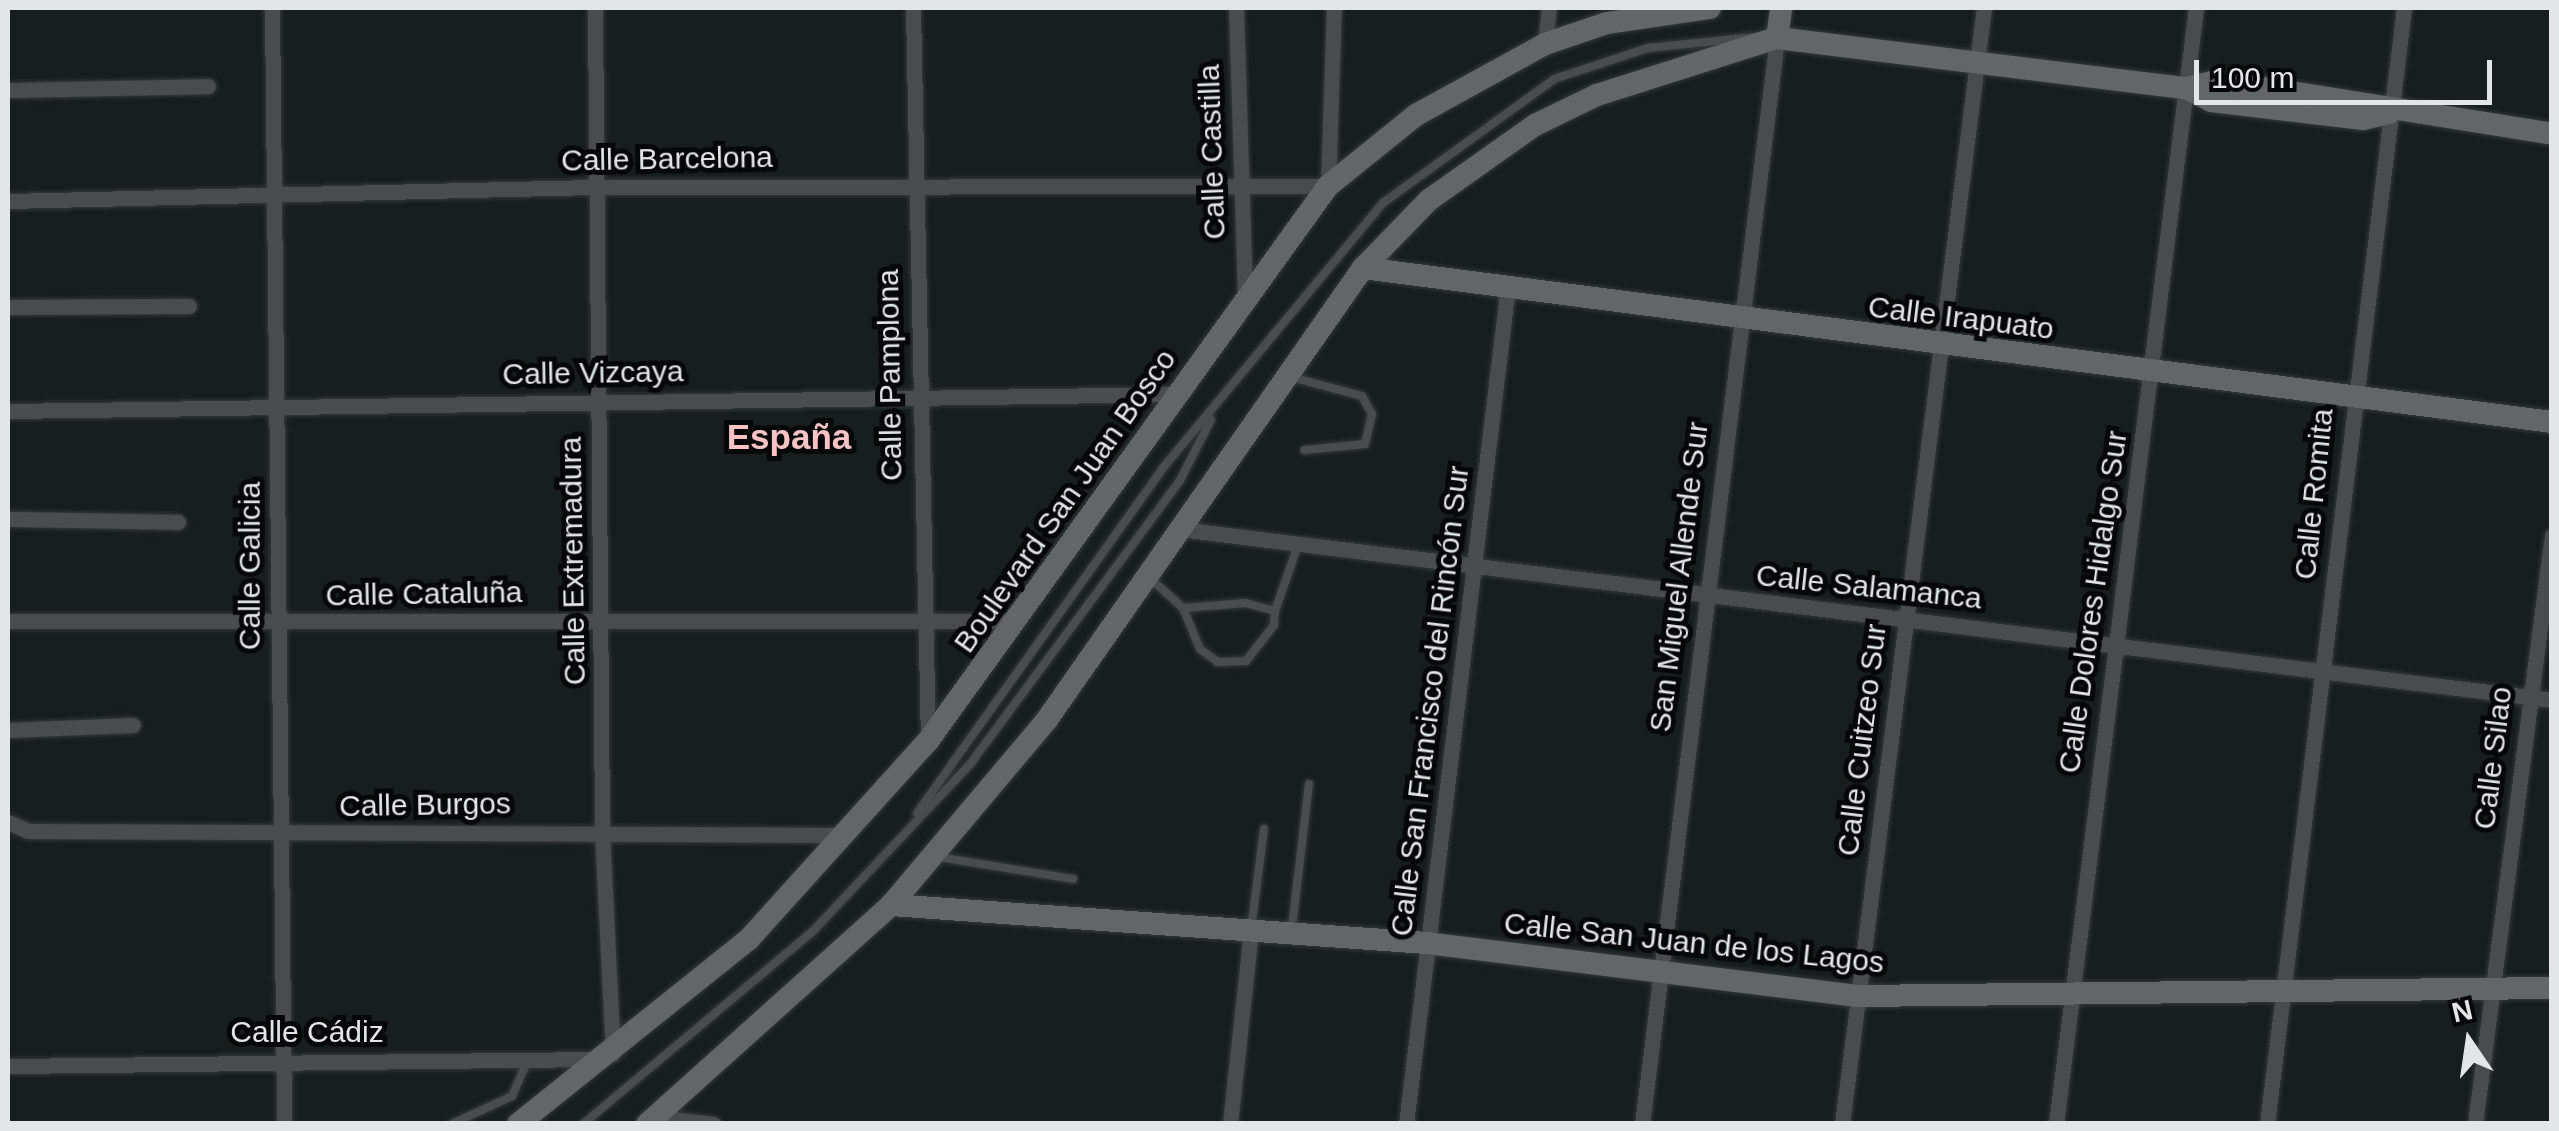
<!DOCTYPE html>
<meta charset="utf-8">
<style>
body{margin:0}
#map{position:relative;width:2559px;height:1131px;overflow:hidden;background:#181d1e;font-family:Arial,sans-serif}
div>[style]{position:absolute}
.roads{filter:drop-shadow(0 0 2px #34393a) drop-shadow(0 0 2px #34393a)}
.lane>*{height:8px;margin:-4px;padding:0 4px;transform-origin:4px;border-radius:4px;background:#494b4c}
.street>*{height:15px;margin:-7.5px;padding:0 7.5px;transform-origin:7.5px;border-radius:7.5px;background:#494b4c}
.secondary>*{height:22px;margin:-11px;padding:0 11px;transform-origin:11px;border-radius:11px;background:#626667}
span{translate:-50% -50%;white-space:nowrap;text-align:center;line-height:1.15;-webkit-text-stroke:10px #050708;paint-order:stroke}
.street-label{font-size:30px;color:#e2e6e6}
.quarter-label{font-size:35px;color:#f6c2c4;font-weight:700}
.frame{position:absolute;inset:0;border:10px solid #e2e6e6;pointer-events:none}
.north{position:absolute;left:2419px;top:991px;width:100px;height:100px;-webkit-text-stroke:8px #050708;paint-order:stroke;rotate:347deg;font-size:28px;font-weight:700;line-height:40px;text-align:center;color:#e2e6e6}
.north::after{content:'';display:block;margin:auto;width:35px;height:45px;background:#e2e6e6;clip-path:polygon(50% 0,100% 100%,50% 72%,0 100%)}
.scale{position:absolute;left:2194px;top:60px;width:298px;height:45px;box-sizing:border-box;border:5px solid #e2e6e6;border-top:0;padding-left:12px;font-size:30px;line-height:35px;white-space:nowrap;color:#e2e6e6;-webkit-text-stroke:8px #050708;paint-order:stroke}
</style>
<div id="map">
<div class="roads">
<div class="lane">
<i style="left:1291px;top:377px;width:73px;rotate:15deg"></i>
<i style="left:1362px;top:396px;width:21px;rotate:61deg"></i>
<i style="left:1372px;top:414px;width:31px;rotate:103deg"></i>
<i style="left:1365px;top:444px;width:61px;rotate:174.4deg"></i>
<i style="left:1149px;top:577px;width:46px;rotate:42.4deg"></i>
<i style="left:1183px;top:608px;width:44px;rotate:67.5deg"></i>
<i style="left:1200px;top:649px;width:22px;rotate:36deg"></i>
<i style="left:1218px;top:662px;width:28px;rotate:-2deg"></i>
<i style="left:1246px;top:661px;width:46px;rotate:-52.1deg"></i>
<i style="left:1274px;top:625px;width:14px;rotate:-86deg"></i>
<i style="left:1275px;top:611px;width:30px;rotate:-165deg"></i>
<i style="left:1246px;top:603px;width:63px;rotate:175.5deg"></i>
<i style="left:1275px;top:611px;width:70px;rotate:-70.8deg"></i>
<i style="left:917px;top:813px;width:422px;rotate:-54.5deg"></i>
<i style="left:1162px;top:469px;width:346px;rotate:-50.3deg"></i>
<i style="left:1383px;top:203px;width:211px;rotate:-35.9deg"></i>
<i style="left:1554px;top:79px;width:99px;rotate:-18.3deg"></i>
<i style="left:1648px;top:48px;width:106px;rotate:-6deg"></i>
<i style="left:939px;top:857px;width:136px;rotate:9.3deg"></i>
<i style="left:1292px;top:928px;width:145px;rotate:-83.3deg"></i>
<i style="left:1251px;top:929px;width:101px;rotate:-82.6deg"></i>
<i style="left:452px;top:1124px;width:66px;rotate:-25deg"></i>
<i style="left:512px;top:1096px;width:39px;rotate:-66deg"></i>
<i style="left:583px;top:1124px;width:297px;rotate:-40deg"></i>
<i style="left:811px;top:933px;width:233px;rotate:-46.7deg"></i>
<i style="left:971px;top:763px;width:350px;rotate:-53.5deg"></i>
<i style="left:1179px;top:482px;width:70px;rotate:-62.7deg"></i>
</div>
<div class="street">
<i style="left:272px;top:8px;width:1116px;rotate:89.38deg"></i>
<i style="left:595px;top:8px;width:823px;rotate:89.51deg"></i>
<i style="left:602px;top:831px;width:223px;rotate:87.2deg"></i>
<i style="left:913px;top:8px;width:733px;rotate:88.83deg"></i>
<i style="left:1236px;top:8px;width:286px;rotate:88.2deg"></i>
<i style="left:1545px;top:44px;width:36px;rotate:-84deg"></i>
<i style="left:8px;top:90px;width:200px;rotate:-1.1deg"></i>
<i style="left:8px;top:201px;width:586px;rotate:-1.37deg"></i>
<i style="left:594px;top:187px;width:734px;rotate:-0.08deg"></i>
<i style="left:1328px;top:186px;width:178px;rotate:-88.1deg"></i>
<i style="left:8px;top:307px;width:181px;rotate:-0.3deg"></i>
<i style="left:8px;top:411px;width:1171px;rotate:-0.83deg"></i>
<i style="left:8px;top:519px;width:170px;rotate:1deg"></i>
<i style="left:1180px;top:529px;width:1383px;rotate:7.1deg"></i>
<i style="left:8px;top:621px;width:1010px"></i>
<i style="left:8px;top:730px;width:125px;rotate:-2.3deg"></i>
<i style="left:8px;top:822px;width:22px;rotate:24deg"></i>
<i style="left:28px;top:831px;width:816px;rotate:0.28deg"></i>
<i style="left:8px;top:1066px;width:589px;rotate:-0.68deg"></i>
<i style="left:655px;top:1117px;width:59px;rotate:6.8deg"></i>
<i style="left:1230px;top:1124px;width:194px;rotate:-83.8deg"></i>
<i style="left:1406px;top:1124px;width:844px;rotate:-83.06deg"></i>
<i style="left:1642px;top:1124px;width:1094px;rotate:-82.91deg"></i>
<i style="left:1842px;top:1124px;width:1125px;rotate:-82.75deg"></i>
<i style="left:2056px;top:1124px;width:1125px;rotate:-82.85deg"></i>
<i style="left:2267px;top:1124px;width:1124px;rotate:-83deg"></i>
<i style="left:2475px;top:1124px;width:593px;rotate:-82.54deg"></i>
</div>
<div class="secondary">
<i style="left:1777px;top:38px;width:30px;rotate:-82deg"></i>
<i style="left:2186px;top:88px;width:28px;rotate:27deg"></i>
<i style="left:2211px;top:101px;width:153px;rotate:6.8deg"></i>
<i style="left:2363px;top:119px;width:27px;rotate:-13deg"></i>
<i style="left:1363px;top:268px;width:1199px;rotate:7.38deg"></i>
<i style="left:891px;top:905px;width:536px;rotate:4.06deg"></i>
<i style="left:1426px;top:943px;width:434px;rotate:7deg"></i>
<i style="left:1857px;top:996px;width:695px;rotate:-0.66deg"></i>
<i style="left:518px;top:1124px;width:296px;rotate:-38.7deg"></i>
<i style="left:749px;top:939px;width:267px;rotate:-47.9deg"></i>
<i style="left:928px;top:741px;width:684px;rotate:-54.22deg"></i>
<i style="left:1328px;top:186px;width:113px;rotate:-38.9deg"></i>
<i style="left:1416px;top:115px;width:147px;rotate:-28.8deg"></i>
<i style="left:1545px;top:44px;width:65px;rotate:-18.7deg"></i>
<i style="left:1607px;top:23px;width:104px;rotate:-8.3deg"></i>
<i style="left:647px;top:1124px;width:328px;rotate:-41.9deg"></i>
<i style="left:891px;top:905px;width:241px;rotate:-49.9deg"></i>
<i style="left:1046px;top:721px;width:553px;rotate:-55.02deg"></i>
<i style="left:1363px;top:268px;width:95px;rotate:-45.9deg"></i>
<i style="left:1429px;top:200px;width:130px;rotate:-35.3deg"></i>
<i style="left:1535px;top:125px;width:69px;rotate:-25.8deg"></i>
<i style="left:1597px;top:95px;width:189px;rotate:-17.6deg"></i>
<i style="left:1777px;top:38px;width:412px;rotate:7deg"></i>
<i style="left:2186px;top:88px;width:27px;rotate:-13deg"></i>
<i style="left:2212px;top:82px;width:74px;rotate:7deg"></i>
<i style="left:2285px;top:91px;width:270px;rotate:9.1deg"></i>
</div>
</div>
<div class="street-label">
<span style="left:1212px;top:152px;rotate:-92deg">Calle Castilla</span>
<span style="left:667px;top:159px;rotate:-1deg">Calle Barcelona</span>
<span style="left:1961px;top:318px;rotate:7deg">Calle Irapuato</span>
<span style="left:593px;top:373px;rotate:-1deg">Calle Vizcaya</span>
<span style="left:890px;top:375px;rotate:-91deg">Calle Pamplona</span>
<span style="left:2314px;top:494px;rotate:-84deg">Calle Romita</span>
<span style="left:1065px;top:501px;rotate:-55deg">Boulevard San Juan Bosco</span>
<span style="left:573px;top:561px;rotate:-91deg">Calle Extremadura</span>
<span style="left:250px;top:566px;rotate:-90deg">Calle Galicia</span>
<span style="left:1679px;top:577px;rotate:-83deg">San Miguel Allende Sur</span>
<span style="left:1869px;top:587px;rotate:6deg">Calle Salamanca</span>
<span style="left:424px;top:594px;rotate:-1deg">Calle Cataluña</span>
<span style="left:2093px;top:602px;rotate:-82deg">Calle Dolores Hidalgo Sur</span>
<span style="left:1430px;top:701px;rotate:-83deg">Calle San Francisco del Rincón Sur</span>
<span style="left:1862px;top:740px;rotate:-83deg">Calle Cuitzeo Sur</span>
<span style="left:2493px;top:758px;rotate:-83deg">Calle Silao</span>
<span style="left:425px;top:805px;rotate:-1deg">Calle Burgos</span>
<span style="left:1694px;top:943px;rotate:6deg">Calle San Juan de los Lagos</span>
<span style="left:307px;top:1032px">Calle Cádiz</span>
</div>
<div class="quarter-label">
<span style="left:789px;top:437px">España</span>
</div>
<div class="frame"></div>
<div class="north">N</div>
<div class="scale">100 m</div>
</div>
